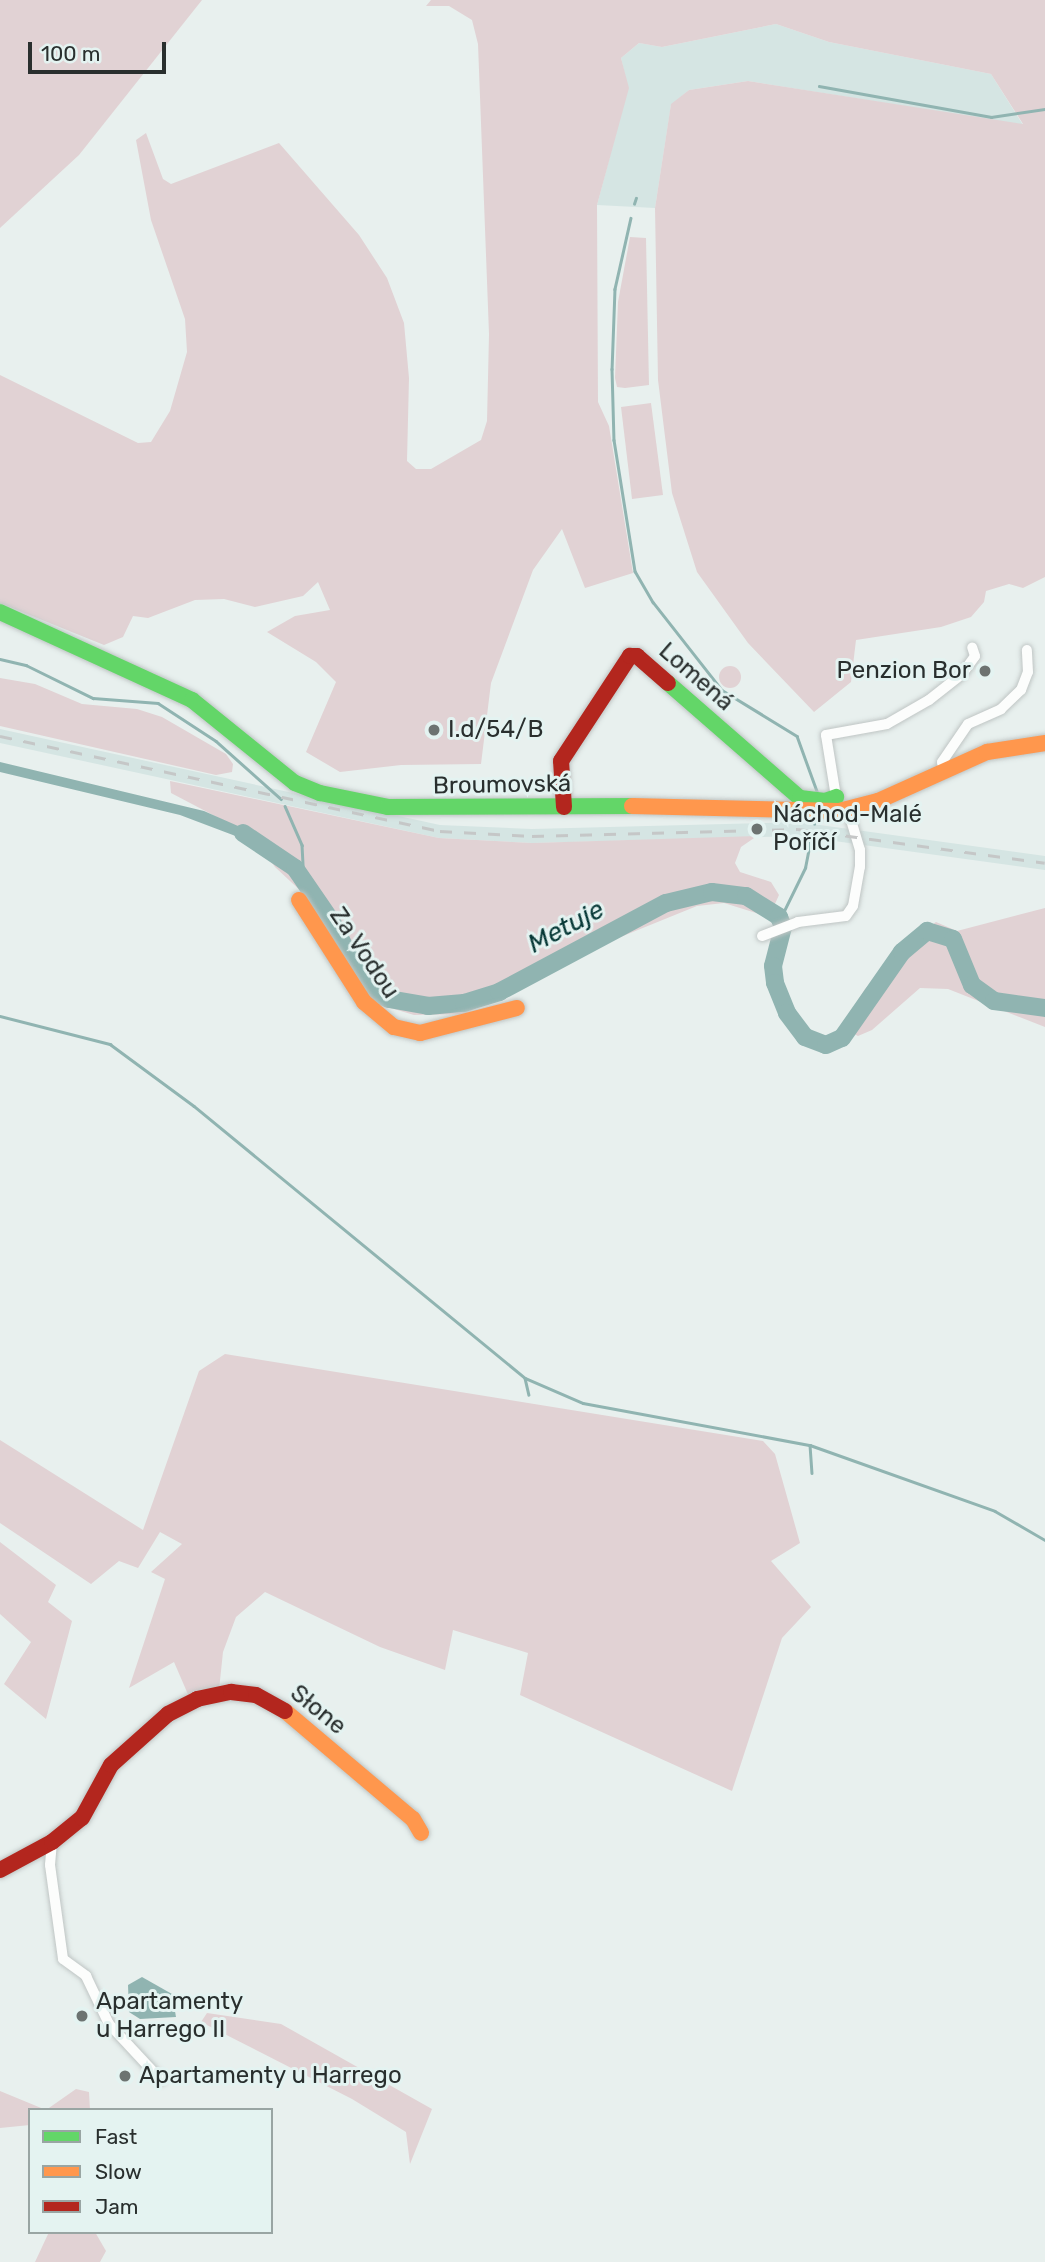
<!DOCTYPE html>
<meta charset="utf-8">
<style>
body{margin:0}
#map{position:relative;width:1045px;height:2262px;overflow:hidden;background:#e8f0ee;font-family:Rubik,sans-serif}
div>[style]{position:absolute}
.built>*{inset:0;background:#d5e5e3}
.green>*{inset:0;background:#e1d2d4}
.round{border-radius:50%}
.water>*{inset:0;background:#90b4b1}
.stream>*{height:2.5px;margin:-1.25px;padding:0 1.25px;transform-origin:1.25px;border-radius:1.25px;background:#90b4b1}
.river>*{height:18px;margin:-9px;padding:0 9px;transform-origin:9px;border-radius:9px;background:#90b4b1}
.roads{filter:drop-shadow(0 0 2px #bfc5c4) drop-shadow(0 0 2px #bfc5c4)}
.street>*{height:10px;margin:-5px;padding:0 5px;transform-origin:5px;border-radius:5px;background:#fcfdfc}
.fast>*{height:16px;margin:-8px;padding:0 8px;transform-origin:8px;border-radius:8px;background:#63d668}
.slow>*{height:16px;margin:-8px;padding:0 8px;transform-origin:8px;border-radius:8px;background:#ff974d}
.jam>*{height:16px;margin:-8px;padding:0 8px;transform-origin:8px;border-radius:8px;background:#b3261e}
.rail>*{height:2.5px;margin-top:-1.25px;transform-origin:0;background:repeating-linear-gradient(90deg,#c5c7c7 0 12px,transparent 0 24px)}
.dots>*{width:19px;height:19px;translate:-50% -50%;box-sizing:border-box;border:4px solid #e4f3f1;border-radius:50%}
span{translate:-50% -50%;white-space:nowrap;text-align:center;line-height:1.15;-webkit-text-stroke:6px #e4f3f1;paint-order:stroke}
.poi-label{font-size:24px;color:#292f2e}
.right{translate:-100% -50%;text-align:right}
.left{translate:0 -50%;text-align:left}
.street-label{font-size:24px;color:#292f2e}
.water-label{font-size:26px;color:#063836;font-style:italic}
.legend{position:absolute;left:28px;top:2108px;width:245px;height:126px;box-sizing:border-box;background:#e4f3f1;border:2px solid #99a5a3;margin:0;padding:9px 12px;list-style:none;font-size:21px;color:#292f2e}
.legend li{display:flex;align-items:center;gap:14px;height:35px}
.legend b{width:35px;border:2px solid #99a5a3}
.scale{position:absolute;left:28px;top:42px;width:138px;height:32px;box-sizing:border-box;border:4px solid #292f2e;border-top:0;padding-left:9px;font-size:21px;line-height:24px;white-space:nowrap;color:#292f2e;-webkit-text-stroke:5px #e4f3f1;paint-order:stroke}
</style>
<div id="map">
<div class="built">
<i style="clip-path:polygon(776px 24px,829px 42px,991px 74px,1023px 125px,748px 81px,689px 90px,671px 105px,655px 208px,597px 205px,628px 88px,621px 58px,639px 43px,662px 47px)"></i>
<i style="clip-path:polygon(0 729px,440px 825px,532px 829px,798px 822px,1045px 856px,1045px 870px,798px 836px,532px 843px,439px 838px,0 743px)"></i>
</div>
<div class="green">
<i style="clip-path:polygon(0 0,202px 0,79px 155px,0 228px)"></i>
<i style="clip-path:polygon(431px 0,1045px 0,1045px 577px,1023px 588px,1009px 584px,986px 591px,984px 602px,971px 617px,941px 627px,856px 640px,851px 682px,814px 712px,748px 643px,697px 572px,672px 493px,658px 380px,655px 208px,671px 104px,689px 90px,748px 81px,1023px 124px,991px 74px,829px 42px,776px 24px,662px 47px,639px 43px,621px 58px,629px 88px,597px 205px,598px 402px,609px 426px,633px 573px,585px 588px,562px 529px,533px 570px,491px 683px,481px 764px,401px 765px,340px 772px,306px 752px,336px 682px,316px 662px,267px 632px,295px 616px,330px 610px,318px 582px,303px 596px,255px 607px,224px 599px,195px 600px,148px 618px,133px 616px,123px 637px,104px 645px,0 603px,0 375px,138px 443px,151px 442px,170px 411px,187px 352px,185px 319px,151px 220px,136px 140px,146px 133px,163px 179px,171px 184px,279px 143px,359px 235px,387px 278px,404px 323px,409px 378px,407px 461px,416px 469px,431px 469px,481px 440px,487px 421px,489px 334px,478px 44px,472px 20px,449px 6px,426px 6px)"></i>
<i style="clip-path:polygon(630px 237px,646px 238px,649px 385px,625px 388px,617px 387px,615px 378px,618px 302px)"></i>
<i style="clip-path:polygon(651px 403px,663px 495px,632px 499px,621px 407px)"></i>
<i class="round" style="left:719px;top:666px;width:22px;height:22px"></i>
<i style="clip-path:polygon(0 678px,35px 684px,82px 704px,137px 709px,162px 717px,226px 754px,233px 764px,232px 772px,216px 775px,0 726px)"></i>
<i style="clip-path:polygon(170px 781px,439px 838px,532px 843px,757px 836px,741px 847px,735px 863px,740px 872px,771px 882px,779px 895px,769px 917px,724px 903px,697px 906px,591px 949px,465px 1014px,414px 1015px,384px 1006px,344px 960px,305px 895px,275px 867px,253px 836px,171px 793px)"></i>
<i style="clip-path:polygon(1045px 908px,1045px 1027px,948px 989px,920px 988px,872px 1030px,858px 1036px,841px 1027px,865px 989px,910px 940px,936px 922px,957px 931px)"></i>
<i style="clip-path:polygon(225px 1354px,763px 1441px,775px 1454px,800px 1543px,771px 1561px,811px 1607px,782px 1638px,732px 1791px,520px 1695px,528px 1653px,453px 1630px,445px 1670px,380px 1647px,265px 1592px,236px 1617px,223px 1652px,219px 1690px,190px 1699px,174px 1662px,129px 1688px,165px 1579px,151px 1572px,182px 1544px,160px 1532px,138px 1568px,119px 1561px,91px 1584px,0 1523px,0 1440px,143px 1530px,199px 1371px)"></i>
<i style="clip-path:polygon(0 1542px,56px 1585px,48px 1602px,72px 1621px,46px 1719px,4px 1684px,31px 1642px,0 1614px)"></i>
<i style="clip-path:polygon(207px 2013px,281px 2024px,432px 2109px,410px 2164px,406px 2132px,352px 2099px,201px 2022px)"></i>
<i style="clip-path:polygon(76px 2089px,89px 2092px,90px 2110px,30px 2110px,30px 2125px,0 2128px,0 2091px,46px 2110px)"></i>
<i style="clip-path:polygon(49px 2232px,95px 2232px,106px 2251px,100px 2262px,35px 2262px)"></i>
</div>
<div class="water">
<i style="clip-path:polygon(0 762px,204px 811px,238px 826px,262px 846px,180px 815px,0 772px)"></i>
<i style="clip-path:polygon(142px 1977px,172px 1994px,176px 2017px,140px 2019px,129px 2012px,128px 1985px)"></i>
</div>
<div class="stream">
<i style="left:819px;top:86px;width:175px;rotate:10.2deg"></i>
<i style="left:991px;top:117px;width:55px;rotate:-8.4deg"></i>
<i style="left:634px;top:204px;width:6px;rotate:-72deg"></i>
<i style="left:631px;top:218px;width:73px;rotate:102.7deg"></i>
<i style="left:615px;top:289px;width:80px;rotate:92.1deg"></i>
<i style="left:612px;top:369px;width:71px;rotate:88.4deg"></i>
<i style="left:614px;top:440px;width:133px;rotate:80.9deg"></i>
<i style="left:635px;top:571px;width:36px;rotate:60deg"></i>
<i style="left:653px;top:602px;width:112px;rotate:51.9deg"></i>
<i style="left:722px;top:690px;width:88px;rotate:31.5deg"></i>
<i style="left:797px;top:736px;width:62px;rotate:70.1deg"></i>
<i style="left:0;top:659px;width:27px;rotate:13deg"></i>
<i style="left:26px;top:665px;width:75px;rotate:26.2deg"></i>
<i style="left:93px;top:698px;width:65px;rotate:4.4deg"></i>
<i style="left:158px;top:703px;width:69px;rotate:33.2deg"></i>
<i style="left:216px;top:741px;width:87px;rotate:41.7deg"></i>
<i style="left:285px;top:806px;width:43px;rotate:66.4deg"></i>
<i style="left:302px;top:845px;width:34px;rotate:87deg"></i>
<i style="left:814px;top:824px;width:4px;rotate:-76deg"></i>
<i style="left:780px;top:919px;width:57px;rotate:-63.9deg"></i>
<i style="left:805px;top:868px;width:32px;rotate:-79deg"></i>
<i style="left:0;top:1016px;width:114px;rotate:14.3deg"></i>
<i style="left:110px;top:1044px;width:104px;rotate:36.4deg"></i>
<i style="left:194px;top:1106px;width:428px;rotate:39.4deg"></i>
<i style="left:525px;top:1378px;width:63px;rotate:23.3deg"></i>
<i style="left:583px;top:1403px;width:231px;rotate:10.5deg"></i>
<i style="left:810px;top:1445px;width:196px;rotate:19.6deg"></i>
<i style="left:995px;top:1511px;width:58px;rotate:30.1deg"></i>
<i style="left:525px;top:1378px;width:17px;rotate:77deg"></i>
<i style="left:810px;top:1445px;width:28px;rotate:86deg"></i>
</div>
<div class="river">
<i style="left:243px;top:833px;width:63px;rotate:33.9deg"></i>
<i style="left:295px;top:868px;width:65px;rotate:55.6deg"></i>
<i style="left:332px;top:922px;width:77px;rotate:63.1deg"></i>
<i style="left:367px;top:991px;width:23px;rotate:20deg"></i>
<i style="left:389px;top:999px;width:40px;rotate:10deg"></i>
<i style="left:428px;top:1006px;width:36px;rotate:-5deg"></i>
<i style="left:464px;top:1003px;width:37px;rotate:-17deg"></i>
<i style="left:499px;top:992px;width:189px;rotate:-28.1deg"></i>
<i style="left:666px;top:903px;width:47px;rotate:-13.4deg"></i>
<i style="left:712px;top:892px;width:34px;rotate:7deg"></i>
<i style="left:746px;top:896px;width:39px;rotate:32deg"></i>
<i style="left:779px;top:917px;width:11px;rotate:68deg"></i>
<i style="left:783px;top:927px;width:40px;rotate:104.4deg"></i>
<i style="left:773px;top:966px;width:17px;rotate:83deg"></i>
<i style="left:775px;top:983px;width:32px;rotate:68deg"></i>
<i style="left:787px;top:1013px;width:30px;rotate:53deg"></i>
<i style="left:805px;top:1037px;width:22px;rotate:21deg"></i>
<i style="left:826px;top:1045px;width:17px;rotate:-24deg"></i>
<i style="left:842px;top:1038px;width:105px;rotate:-55.1deg"></i>
<i style="left:902px;top:952px;width:33px;rotate:-40deg"></i>
<i style="left:927px;top:931px;width:27px;rotate:17deg"></i>
<i style="left:953px;top:939px;width:50px;rotate:67.6deg"></i>
<i style="left:972px;top:985px;width:27px;rotate:36deg"></i>
<i style="left:994px;top:1001px;width:51px;rotate:7.8deg"></i>
</div>
<div class="roads">
<div class="street">
<i style="left:944px;top:770px;width:8px;rotate:-104deg"></i>
<i style="left:942px;top:762px;width:46px;rotate:-55.6deg"></i>
<i style="left:968px;top:724px;width:36px;rotate:-24deg"></i>
<i style="left:1001px;top:709px;width:28px;rotate:-44deg"></i>
<i style="left:1021px;top:690px;width:19px;rotate:-69deg"></i>
<i style="left:1028px;top:672px;width:22px;rotate:-93deg"></i>
<i style="left:837px;top:803px;width:69px;rotate:-99.2deg"></i>
<i style="left:826px;top:735px;width:62px;rotate:-10.2deg"></i>
<i style="left:887px;top:724px;width:48px;rotate:-29.7deg"></i>
<i style="left:929px;top:700px;width:42px;rotate:-38.2deg"></i>
<i style="left:962px;top:674px;width:22px;rotate:-54deg"></i>
<i style="left:975px;top:656px;width:9px;rotate:-108deg"></i>
<i style="left:762px;top:936px;width:39px;rotate:-21deg"></i>
<i style="left:798px;top:922px;width:48px;rotate:-7.1deg"></i>
<i style="left:846px;top:916px;width:12px;rotate:-55deg"></i>
<i style="left:853px;top:906px;width:40px;rotate:-80deg"></i>
<i style="left:860px;top:867px;width:17px;rotate:-90deg"></i>
<i style="left:860px;top:850px;width:42px;rotate:-106.7deg"></i>
<i style="left:52px;top:1842px;width:23px;rotate:95deg"></i>
<i style="left:50px;top:1865px;width:95px;rotate:82.1deg"></i>
<i style="left:63px;top:1959px;width:29px;rotate:36deg"></i>
<i style="left:86px;top:1976px;width:53px;rotate:64.4deg"></i>
<i style="left:109px;top:2024px;width:76px;rotate:47.1deg"></i>
</div>
<div class="fast">
<i style="left:0;top:612px;width:211px;rotate:24.6deg"></i>
<i style="left:192px;top:700px;width:132px;rotate:38.9deg"></i>
<i style="left:295px;top:783px;width:27px;rotate:22deg"></i>
<i style="left:320px;top:793px;width:69px;rotate:11.6deg"></i>
<i style="left:388px;top:807px;width:244px;rotate:-0.2deg"></i>
<i style="left:668px;top:683px;width:175px;rotate:41.1deg"></i>
<i style="left:800px;top:798px;width:25px;rotate:7deg"></i>
<i style="left:825px;top:801px;width:12px;rotate:-20deg"></i>
</div>
<div class="slow">
<i style="left:632px;top:806px;width:207px;rotate:1.4deg"></i>
<i style="left:839px;top:811px;width:40px;rotate:-14.4deg"></i>
<i style="left:878px;top:801px;width:120px;rotate:-24.2deg"></i>
<i style="left:987px;top:752px;width:59px;rotate:-8.8deg"></i>
<i style="left:299px;top:900px;width:121px;rotate:57.5deg"></i>
<i style="left:364px;top:1002px;width:39px;rotate:40deg"></i>
<i style="left:394px;top:1027px;width:27px;rotate:13deg"></i>
<i style="left:420px;top:1033px;width:100px;rotate:-14.5deg"></i>
<i style="left:285px;top:1711px;width:167px;rotate:40.2deg"></i>
<i style="left:413px;top:1819px;width:16px;rotate:60deg"></i>
</div>
<div class="jam">
<i style="left:564px;top:807px;width:46px;rotate:-93.7deg"></i>
<i style="left:561px;top:761px;width:126px;rotate:-56.7deg"></i>
<i style="left:630px;top:656px;width:7px"></i>
<i style="left:637px;top:656px;width:41px;rotate:41.1deg"></i>
<i style="left:0;top:1870px;width:59px;rotate:-28.3deg"></i>
<i style="left:52px;top:1842px;width:38px;rotate:-39deg"></i>
<i style="left:82px;top:1818px;width:60px;rotate:-61.3deg"></i>
<i style="left:111px;top:1765px;width:76px;rotate:-41.8deg"></i>
<i style="left:168px;top:1714px;width:33px;rotate:-27deg"></i>
<i style="left:197px;top:1699px;width:35px;rotate:-12deg"></i>
<i style="left:231px;top:1692px;width:25px;rotate:7deg"></i>
<i style="left:256px;top:1695px;width:33px;rotate:29deg"></i>
</div>
</div>
<div class="rail">
<i style="left:0;top:736px;width:450px;rotate:12.2deg"></i>
<i style="left:440px;top:831px;width:92px;rotate:3.1deg"></i>
<i style="left:532px;top:836px;width:266px;rotate:-1.5deg"></i>
<i style="left:798px;top:829px;width:249px;rotate:7.8deg"></i>
</div>
<div class="dots">
<i style="left:985px;top:671px;background:#6c7371"></i>
<i style="left:434px;top:730px;background:#6c7371"></i>
<i style="left:757px;top:829px;background:#6c7371"></i>
<i style="left:82px;top:2016px;background:#6c7371"></i>
<i style="left:125px;top:2076px;background:#6c7371"></i>
</div>
<div class="poi-label">
<span class="right" style="left:971px;top:671px">Penzion Bor</span>
<span class="left" style="left:448px;top:730px">I.d/54/B</span>
<span class="left" style="left:773px;top:829px">Náchod-Malé<br>Poříčí</span>
<span class="left" style="left:96px;top:2016px">Apartamenty<br>u Harrego II</span>
<span class="left" style="left:139px;top:2076px">Apartamenty u Harrego</span>
</div>
<div class="street-label">
<span style="left:696px;top:677px;rotate:41deg">Lomená</span>
<span style="left:502px;top:785px;rotate:-1deg">Broumovská</span>
<span style="left:364px;top:953px;rotate:56deg">Za Vodou</span>
<span style="left:318px;top:1710px;rotate:39deg">Słone</span>
</div>
<div class="water-label">
<span style="left:566px;top:927px;rotate:-28deg">Metuje</span>
</div>
<ul class="legend">
<li><b style="height:9px;background:#63d668"></b>Fast</li>
<li><b style="height:9px;background:#ff974d"></b>Slow</li>
<li><b style="height:9px;background:#b3261e"></b>Jam</li>
</ul>
<div class="scale">100 m</div>
</div>
